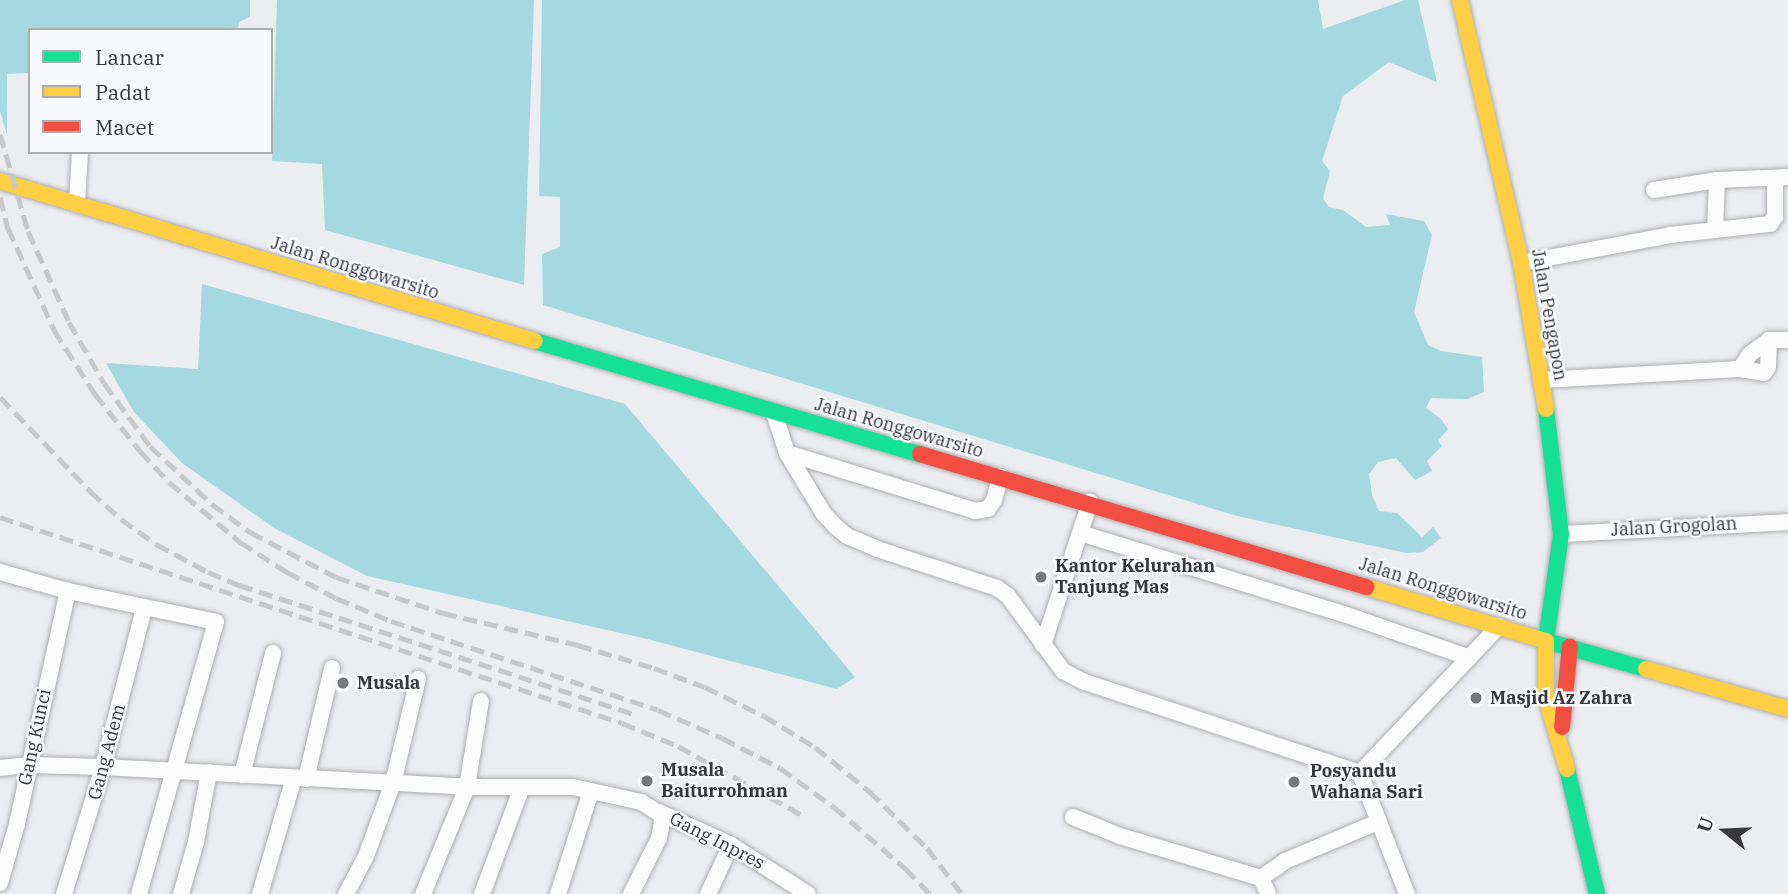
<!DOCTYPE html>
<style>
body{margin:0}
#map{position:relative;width:1788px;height:894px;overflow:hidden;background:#ebedf0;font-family:"IBM Plex Serif",serif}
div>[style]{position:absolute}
.water>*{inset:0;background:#a4d9e1}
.roads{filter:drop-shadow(0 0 2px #aeafb1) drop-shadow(0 0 2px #aeafb1)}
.street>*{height:16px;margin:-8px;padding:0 8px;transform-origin:8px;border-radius:8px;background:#fcfcfd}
.fast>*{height:16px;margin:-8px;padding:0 8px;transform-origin:8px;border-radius:8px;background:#16e098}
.slow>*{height:16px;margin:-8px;padding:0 8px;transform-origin:8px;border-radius:8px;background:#ffcf43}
.jam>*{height:16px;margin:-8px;padding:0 8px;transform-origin:8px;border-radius:8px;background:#f24e42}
.rail>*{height:5px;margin-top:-2.5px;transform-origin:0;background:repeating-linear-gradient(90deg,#c7c8c9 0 14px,transparent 0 21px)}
.dots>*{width:19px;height:19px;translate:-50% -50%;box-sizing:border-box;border:4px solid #f8fafe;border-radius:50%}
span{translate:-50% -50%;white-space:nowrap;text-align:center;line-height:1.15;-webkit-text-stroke:5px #f8fafe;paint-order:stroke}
.street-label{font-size:18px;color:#39393b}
.poi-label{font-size:18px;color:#39393b;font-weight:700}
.left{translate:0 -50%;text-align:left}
.legend{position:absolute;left:28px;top:28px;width:245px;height:126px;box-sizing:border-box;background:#f8fafe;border:2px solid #acadb0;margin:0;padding:9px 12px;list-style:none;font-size:21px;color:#39393b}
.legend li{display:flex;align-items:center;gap:14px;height:35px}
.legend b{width:35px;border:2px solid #acadb0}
.north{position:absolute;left:1690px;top:796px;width:70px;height:70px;-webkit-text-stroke:5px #f8fafe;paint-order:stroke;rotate:288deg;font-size:19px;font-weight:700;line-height:28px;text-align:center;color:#39393b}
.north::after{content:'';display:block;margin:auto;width:24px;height:32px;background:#39393b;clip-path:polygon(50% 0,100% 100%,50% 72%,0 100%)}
</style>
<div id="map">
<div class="water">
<i style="clip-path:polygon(0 0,250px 0,250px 17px,239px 22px,238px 30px,30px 30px,30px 73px,7px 74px,7px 135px,0 111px)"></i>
<i style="clip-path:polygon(277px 0,534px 0,524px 285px,325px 230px,322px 164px,272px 161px)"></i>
<i style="clip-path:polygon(542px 0,1318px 0,1323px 29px,1405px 0,1418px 0,1437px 82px,1389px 62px,1343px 96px,1322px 161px,1330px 171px,1323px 199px,1329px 207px,1343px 210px,1366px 227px,1390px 225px,1386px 214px,1424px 221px,1432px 235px,1414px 312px,1428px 345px,1441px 351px,1482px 357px,1484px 392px,1467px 399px,1431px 398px,1426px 408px,1441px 419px,1448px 429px,1438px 441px,1442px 446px,1427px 461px,1432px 471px,1415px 480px,1396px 458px,1378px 462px,1369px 474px,1372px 495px,1379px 511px,1397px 513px,1422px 537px,1433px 527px,1441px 538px,1423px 552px,1406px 553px,1237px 516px,543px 305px,542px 254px,560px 247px,560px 197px,539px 196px)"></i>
<i style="clip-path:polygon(202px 284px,625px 404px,855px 677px,837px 689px,643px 638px,367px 576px,274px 528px,182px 463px,134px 412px,106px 363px,198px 369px)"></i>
</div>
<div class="roads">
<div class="street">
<i style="left:1654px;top:190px;width:64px;rotate:-9deg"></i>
<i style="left:1717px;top:180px;width:71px;rotate:-2.4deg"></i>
<i style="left:77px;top:204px;width:52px;rotate:-86.7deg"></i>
<i style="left:1715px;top:230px;width:50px;rotate:-87.7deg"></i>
<i style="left:1521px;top:263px;width:152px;rotate:-10.6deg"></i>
<i style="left:1670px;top:235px;width:101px;rotate:-6.3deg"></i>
<i style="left:1770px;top:224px;width:9px;rotate:-54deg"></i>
<i style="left:1775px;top:217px;width:39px;rotate:-90deg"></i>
<i style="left:1769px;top:340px;width:19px"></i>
<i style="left:1740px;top:369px;width:18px;rotate:-56deg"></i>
<i style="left:1750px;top:354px;width:24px;rotate:-36deg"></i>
<i style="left:1542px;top:380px;width:198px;rotate:-3.2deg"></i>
<i style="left:1740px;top:369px;width:24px;rotate:9deg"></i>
<i style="left:1764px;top:373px;width:7px;rotate:-56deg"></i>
<i style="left:1768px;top:367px;width:27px;rotate:-88deg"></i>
<i style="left:774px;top:413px;width:42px;rotate:72deg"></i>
<i style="left:787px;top:453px;width:71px;rotate:58.8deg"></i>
<i style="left:824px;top:514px;width:18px;rotate:47deg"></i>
<i style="left:836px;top:527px;width:14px;rotate:39deg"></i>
<i style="left:847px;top:536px;width:33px;rotate:23deg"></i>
<i style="left:877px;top:549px;width:126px;rotate:18deg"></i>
<i style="left:997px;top:588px;width:14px;rotate:36deg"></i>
<i style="left:1008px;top:596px;width:93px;rotate:53.7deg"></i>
<i style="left:1063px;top:671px;width:25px;rotate:27deg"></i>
<i style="left:1085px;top:682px;width:290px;rotate:18.3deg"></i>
<i style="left:1360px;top:773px;width:130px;rotate:68.8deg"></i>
<i style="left:787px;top:453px;width:197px;rotate:17.1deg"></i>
<i style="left:975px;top:511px;width:13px;rotate:-9deg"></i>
<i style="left:988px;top:509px;width:11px;rotate:-56deg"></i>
<i style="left:994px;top:500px;width:24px;rotate:-75deg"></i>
<i style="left:1080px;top:533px;width:276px;rotate:17.1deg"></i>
<i style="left:1344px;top:614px;width:133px;rotate:19.2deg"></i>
<i style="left:1561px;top:534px;width:227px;rotate:-3deg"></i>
<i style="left:0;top:572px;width:71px;rotate:15.6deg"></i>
<i style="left:68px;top:591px;width:151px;rotate:11.8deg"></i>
<i style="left:216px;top:622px;width:283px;rotate:105.8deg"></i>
<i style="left:1043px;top:645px;width:151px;rotate:-71.8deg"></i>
<i style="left:0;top:768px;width:30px;rotate:-6deg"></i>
<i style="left:30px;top:765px;width:73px;rotate:1.6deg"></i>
<i style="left:103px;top:767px;width:365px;rotate:3.1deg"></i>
<i style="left:467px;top:787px;width:106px"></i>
<i style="left:573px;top:787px;width:70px;rotate:12.4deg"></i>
<i style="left:641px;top:802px;width:26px;rotate:32deg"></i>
<i style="left:663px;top:816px;width:22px;rotate:100deg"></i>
<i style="left:659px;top:838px;width:63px;rotate:116.6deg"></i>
<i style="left:1360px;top:773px;width:202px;rotate:-46.6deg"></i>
<i style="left:242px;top:775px;width:126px;rotate:-75.7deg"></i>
<i style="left:306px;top:779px;width:114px;rotate:-76.8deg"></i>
<i style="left:659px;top:812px;width:79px;rotate:24.6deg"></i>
<i style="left:731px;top:845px;width:91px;rotate:32.5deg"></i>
<i style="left:1073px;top:817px;width:51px;rotate:22deg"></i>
<i style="left:1120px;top:836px;width:147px;rotate:16.6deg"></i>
<i style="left:1261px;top:878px;width:17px;rotate:66deg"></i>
<i style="left:1261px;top:878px;width:29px;rotate:-35deg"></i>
<i style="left:1285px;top:861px;width:101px;rotate:-22.8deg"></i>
<i style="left:0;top:883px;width:61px;rotate:-73.9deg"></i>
<i style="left:17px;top:824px;width:239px;rotate:-77.7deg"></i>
<i style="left:64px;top:894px;width:133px;rotate:-72.9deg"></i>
<i style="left:103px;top:767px;width:164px;rotate:-75.5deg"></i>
<i style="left:181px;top:894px;width:54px;rotate:-73.9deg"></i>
<i style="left:196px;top:842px;width:71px;rotate:-79.5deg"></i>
<i style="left:260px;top:894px;width:121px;rotate:-73.7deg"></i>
<i style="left:346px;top:894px;width:43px;rotate:-62.2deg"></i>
<i style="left:366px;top:856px;width:78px;rotate:-69.7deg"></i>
<i style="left:393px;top:783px;width:107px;rotate:-76.5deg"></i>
<i style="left:423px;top:894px;width:116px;rotate:-67.6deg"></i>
<i style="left:467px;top:787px;width:87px;rotate:-80.8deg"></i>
<i style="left:482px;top:894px;width:114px;rotate:-69.5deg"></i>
<i style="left:558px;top:894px;width:108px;rotate:-72.2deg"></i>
<i style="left:708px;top:894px;width:54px;rotate:-64.9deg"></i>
</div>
<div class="fast">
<i style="left:535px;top:341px;width:401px;rotate:16.4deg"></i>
<i style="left:1546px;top:409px;width:126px;rotate:83.2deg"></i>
<i style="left:1561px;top:534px;width:108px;rotate:98deg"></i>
<i style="left:1546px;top:641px;width:104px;rotate:15.6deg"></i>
<i style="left:1567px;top:769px;width:129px;rotate:76.5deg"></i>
</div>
<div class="slow">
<i style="left:1460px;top:0;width:270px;rotate:76.9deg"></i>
<i style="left:1521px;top:263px;width:148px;rotate:80.3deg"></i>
<i style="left:0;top:181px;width:558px;rotate:16.65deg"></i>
<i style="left:1367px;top:587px;width:187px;rotate:16.8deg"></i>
<i style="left:1546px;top:641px;width:57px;rotate:90deg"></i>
<i style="left:1546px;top:698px;width:74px;rotate:73.5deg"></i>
<i style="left:1646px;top:669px;width:148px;rotate:15.7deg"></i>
</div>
<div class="jam">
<i style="left:920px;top:454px;width:466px;rotate:16.6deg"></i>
<i style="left:1562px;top:727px;width:81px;rotate:-84.4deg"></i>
</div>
</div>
<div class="rail">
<i style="left:0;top:134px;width:101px;rotate:73.9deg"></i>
<i style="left:28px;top:231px;width:100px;rotate:65.7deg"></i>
<i style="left:69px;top:322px;width:70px;rotate:60.2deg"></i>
<i style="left:104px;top:383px;width:78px;rotate:53.9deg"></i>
<i style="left:150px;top:446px;width:85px;rotate:43.1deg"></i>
<i style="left:212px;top:504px;width:47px;rotate:36.4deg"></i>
<i style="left:250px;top:532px;width:97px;rotate:27.6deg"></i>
<i style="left:336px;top:577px;width:113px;rotate:18.6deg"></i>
<i style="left:443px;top:613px;width:139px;rotate:13.3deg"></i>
<i style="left:578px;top:645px;width:79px;rotate:16.8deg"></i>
<i style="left:654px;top:668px;width:54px;rotate:20.4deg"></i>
<i style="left:705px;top:687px;width:66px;rotate:26.2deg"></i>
<i style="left:764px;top:716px;width:60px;rotate:31.3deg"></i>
<i style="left:815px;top:747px;width:70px;rotate:39.2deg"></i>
<i style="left:869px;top:791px;width:81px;rotate:44.5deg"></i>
<i style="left:927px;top:848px;width:58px;rotate:52.7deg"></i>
<i style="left:0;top:197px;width:32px;rotate:76deg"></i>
<i style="left:8px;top:228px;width:112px;rotate:65.7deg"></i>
<i style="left:54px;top:330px;width:76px;rotate:57.4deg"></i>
<i style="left:95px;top:394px;width:73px;rotate:51.7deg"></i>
<i style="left:140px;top:451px;width:42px;rotate:46.9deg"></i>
<i style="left:169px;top:482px;width:93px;rotate:40.2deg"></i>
<i style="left:240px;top:542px;width:56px;rotate:32.6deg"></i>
<i style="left:287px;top:572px;width:55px;rotate:28deg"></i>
<i style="left:336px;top:598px;width:60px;rotate:22.7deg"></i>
<i style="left:391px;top:621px;width:281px;rotate:18.4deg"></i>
<i style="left:658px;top:710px;width:70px;rotate:23.6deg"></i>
<i style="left:722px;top:738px;width:65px;rotate:27.3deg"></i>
<i style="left:780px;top:768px;width:67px;rotate:35.8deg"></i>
<i style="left:834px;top:807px;width:94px;rotate:40.7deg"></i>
<i style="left:905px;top:868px;width:36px;rotate:46deg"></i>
<i style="left:0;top:397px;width:130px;rotate:46.2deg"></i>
<i style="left:90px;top:491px;width:42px;rotate:42.1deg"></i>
<i style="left:121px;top:519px;width:43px;rotate:35.5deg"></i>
<i style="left:156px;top:544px;width:59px;rotate:28.3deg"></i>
<i style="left:208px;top:572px;width:34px;rotate:23deg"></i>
<i style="left:239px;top:585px;width:415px;rotate:18.1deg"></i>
<i style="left:0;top:517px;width:655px;rotate:18.32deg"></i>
<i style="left:622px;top:723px;width:61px;rotate:22.3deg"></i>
<i style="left:678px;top:746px;width:144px;rotate:29.1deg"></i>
</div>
<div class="dots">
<i style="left:1041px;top:577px;background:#77787a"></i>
<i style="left:343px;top:683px;background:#77787a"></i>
<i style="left:1476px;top:698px;background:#77787a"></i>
<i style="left:647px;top:781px;background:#77787a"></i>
<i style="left:1294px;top:782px;background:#77787a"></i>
</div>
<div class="street-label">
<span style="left:355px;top:268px;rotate:17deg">Jalan Ronggowarsito</span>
<span style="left:1549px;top:315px;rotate:80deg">Jalan Pengapon</span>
<span style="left:899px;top:428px;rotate:16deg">Jalan Ronggowarsito</span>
<span style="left:1674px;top:527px;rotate:-3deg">Jalan Grogolan</span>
<span style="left:1443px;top:589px;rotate:17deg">Jalan Ronggowarsito</span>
<span style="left:35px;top:737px;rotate:-78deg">Gang Kunci</span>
<span style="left:107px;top:752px;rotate:-75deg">Gang Adem</span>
<span style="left:717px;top:841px;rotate:27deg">Gang Inpres</span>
</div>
<div class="poi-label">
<span class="left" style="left:1055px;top:577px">Kantor Kelurahan<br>Tanjung Mas</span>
<span class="left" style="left:357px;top:683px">Musala</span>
<span class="left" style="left:1490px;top:698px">Masjid Az Zahra</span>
<span class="left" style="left:661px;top:781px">Musala<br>Baiturrohman</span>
<span class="left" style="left:1310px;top:782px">Posyandu<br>Wahana Sari</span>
</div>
<ul class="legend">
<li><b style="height:9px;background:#16e098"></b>Lancar</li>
<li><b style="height:9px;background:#ffcf43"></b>Padat</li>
<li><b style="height:9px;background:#f24e42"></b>Macet</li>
</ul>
<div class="north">U</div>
</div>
